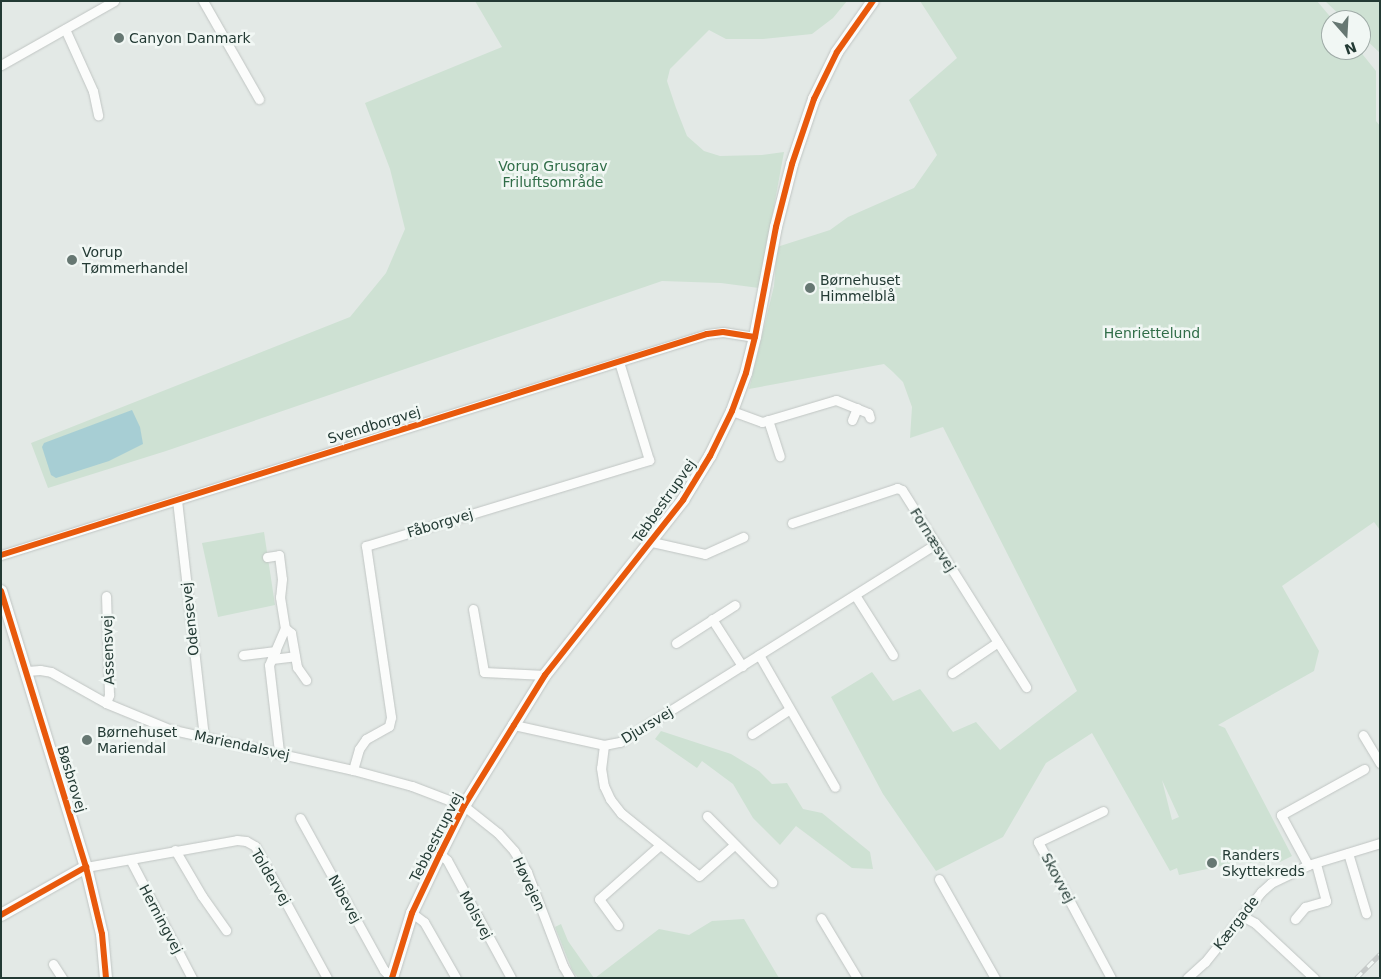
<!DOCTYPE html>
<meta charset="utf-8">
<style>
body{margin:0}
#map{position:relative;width:1381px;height:979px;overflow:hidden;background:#e3e9e6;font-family:"DejaVu Sans",sans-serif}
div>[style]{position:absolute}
.green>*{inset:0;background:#cee1d3}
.water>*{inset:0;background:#a7ced4}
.roads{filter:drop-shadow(0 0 1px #c0c5c3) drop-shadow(0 0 1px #c0c5c3)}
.street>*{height:9px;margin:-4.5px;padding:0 4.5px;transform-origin:4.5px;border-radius:4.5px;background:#fbfcfb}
.secondary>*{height:12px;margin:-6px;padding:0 6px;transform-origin:6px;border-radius:6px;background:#fbfcfb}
.rail>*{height:4.5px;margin-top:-2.25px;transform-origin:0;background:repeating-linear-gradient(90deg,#f1f7f4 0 8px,#c6cac9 0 16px);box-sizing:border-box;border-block:1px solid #c6cac9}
.cycleway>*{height:6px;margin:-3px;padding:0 3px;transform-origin:3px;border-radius:3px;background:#e8590c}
.dots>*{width:14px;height:14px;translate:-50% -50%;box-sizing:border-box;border:2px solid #f1f7f4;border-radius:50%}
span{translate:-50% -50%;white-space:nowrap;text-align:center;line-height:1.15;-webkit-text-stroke:5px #f1f7f4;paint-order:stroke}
.poi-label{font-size:14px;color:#233a34}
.left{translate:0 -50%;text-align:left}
.park-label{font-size:14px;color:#306d48}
.street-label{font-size:14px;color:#233a34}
.frame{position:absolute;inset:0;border:2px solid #233a34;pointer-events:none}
.north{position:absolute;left:1321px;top:10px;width:50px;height:50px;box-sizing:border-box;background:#f1f7f4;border:1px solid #9faba7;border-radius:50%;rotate:161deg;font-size:14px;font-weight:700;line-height:20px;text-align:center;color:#233a34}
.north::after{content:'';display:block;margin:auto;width:18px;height:22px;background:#667772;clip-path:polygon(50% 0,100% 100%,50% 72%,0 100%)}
</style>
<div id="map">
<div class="green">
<i style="clip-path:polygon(475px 1px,847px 1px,833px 18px,812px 34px,763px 39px,726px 39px,709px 30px,670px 69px,667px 81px,676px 108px,687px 136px,704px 151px,720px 156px,762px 155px,784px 152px,759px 288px,721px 283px,662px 281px,166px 451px,48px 488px,31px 443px,350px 317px,386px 273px,405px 229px,390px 169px,365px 103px,502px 47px)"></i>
<i style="clip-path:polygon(evenodd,920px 1px,1317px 1px,1333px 20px,1331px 20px,1331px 50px,1359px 50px,1376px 71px,1376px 121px,1380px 126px,1380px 530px,1374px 522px,1282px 586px,1319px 651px,1314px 671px,1218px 725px,1225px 728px,1292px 856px,1280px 862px,1235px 863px,1179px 875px,1177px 868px,1170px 871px,1092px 733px,1046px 763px,1003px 837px,936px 871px,883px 794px,831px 697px,872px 672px,893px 701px,920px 689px,953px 732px,976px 722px,1000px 750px,1077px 691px,943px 427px,910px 438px,912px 407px,903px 382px,893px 372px,884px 364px,749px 389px,774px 286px,777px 247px,830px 230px,848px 217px,914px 188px,937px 155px,909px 100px,957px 58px,920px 1px,1162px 780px,1179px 817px,1172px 820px,1162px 780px)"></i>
<i style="clip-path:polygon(1325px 1px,1380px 1px,1380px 53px,1361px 35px,1361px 20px,1345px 20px)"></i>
<i style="clip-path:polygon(264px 532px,275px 605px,218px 617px,202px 543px)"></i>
<i style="clip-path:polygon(661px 731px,731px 754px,759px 771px,772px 784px,787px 783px,803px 809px,822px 813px,870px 852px,873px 869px,852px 868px,796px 826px,780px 845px,753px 818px,733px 784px,702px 761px,697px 768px,655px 739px)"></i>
<i style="clip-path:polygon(744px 919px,779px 978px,595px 978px,659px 929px,689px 935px,712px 921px)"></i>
<i style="clip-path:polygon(561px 924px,568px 941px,594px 978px,578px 978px,572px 970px,555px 927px)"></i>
</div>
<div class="water">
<i style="clip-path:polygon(132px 410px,140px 427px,143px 444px,109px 461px,56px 478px,51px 475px,42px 447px,44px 443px)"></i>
</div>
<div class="roads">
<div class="street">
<i style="left:203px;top:1px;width:113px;rotate:60.3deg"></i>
<i style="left:65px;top:29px;width:68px;rotate:65.7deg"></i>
<i style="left:93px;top:91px;width:25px;rotate:78deg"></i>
<i style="left:1px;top:65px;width:130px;rotate:-29.5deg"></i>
<i style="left:732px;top:411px;width:32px;rotate:20deg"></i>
<i style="left:762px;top:422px;width:77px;rotate:-16.6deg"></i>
<i style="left:836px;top:400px;width:35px;rotate:22deg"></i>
<i style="left:868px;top:413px;width:5px;rotate:68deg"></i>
<i style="left:768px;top:420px;width:38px;rotate:72deg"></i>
<i style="left:852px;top:420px;width:13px;rotate:-67deg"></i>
<i style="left:177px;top:500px;width:239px;rotate:83.5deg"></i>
<i style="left:792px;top:523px;width:111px;rotate:-18.4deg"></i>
<i style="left:897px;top:488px;width:5px;rotate:22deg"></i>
<i style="left:902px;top:490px;width:233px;rotate:57.8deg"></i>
<i style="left:652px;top:542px;width:54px;rotate:12.8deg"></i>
<i style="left:705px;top:554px;width:42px;rotate:-24.1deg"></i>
<i style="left:1px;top:555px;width:740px;rotate:-17.38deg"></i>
<i style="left:707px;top:334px;width:16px;rotate:-7deg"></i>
<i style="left:723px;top:332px;width:32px;rotate:9deg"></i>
<i style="left:267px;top:557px;width:12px;rotate:-9deg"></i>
<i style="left:279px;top:555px;width:24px;rotate:83deg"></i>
<i style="left:282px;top:579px;width:18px;rotate:96deg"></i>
<i style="left:280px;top:597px;width:31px;rotate:81deg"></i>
<i style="left:285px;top:628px;width:40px;rotate:113.4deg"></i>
<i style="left:269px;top:665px;width:88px;rotate:83.4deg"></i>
<i style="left:855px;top:595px;width:71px;rotate:57.7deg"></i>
<i style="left:473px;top:609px;width:64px;rotate:80.1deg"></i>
<i style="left:484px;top:672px;width:61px;rotate:2.8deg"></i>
<i style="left:712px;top:619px;width:56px;rotate:57.4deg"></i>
<i style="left:285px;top:628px;width:8px;rotate:40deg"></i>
<i style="left:291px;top:633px;width:35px;rotate:80deg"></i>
<i style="left:297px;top:667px;width:16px;rotate:55deg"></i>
<i style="left:676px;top:643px;width:70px;rotate:-32.8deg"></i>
<i style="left:243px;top:655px;width:33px;rotate:-7deg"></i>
<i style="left:759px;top:655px;width:152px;rotate:60.1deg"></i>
<i style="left:272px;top:659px;width:23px;rotate:-7deg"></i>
<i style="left:27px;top:671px;width:13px;rotate:-4deg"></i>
<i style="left:40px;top:670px;width:11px;rotate:10deg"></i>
<i style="left:51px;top:672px;width:63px;rotate:29.4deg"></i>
<i style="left:106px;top:703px;width:68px;rotate:22.4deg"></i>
<i style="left:169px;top:729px;width:189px;rotate:12.6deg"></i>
<i style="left:353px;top:770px;width:61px;rotate:15.2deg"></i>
<i style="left:412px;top:786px;width:56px;rotate:21deg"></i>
<i style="left:464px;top:806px;width:43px;rotate:38.5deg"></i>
<i style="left:498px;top:833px;width:24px;rotate:48deg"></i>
<i style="left:514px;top:851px;width:25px;rotate:58deg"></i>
<i style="left:527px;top:872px;width:101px;rotate:69deg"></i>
<i style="left:563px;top:966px;width:14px;rotate:60deg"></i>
<i style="left:952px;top:673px;width:55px;rotate:-34deg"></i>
<i style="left:106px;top:703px;width:9px;rotate:-69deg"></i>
<i style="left:109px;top:695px;width:99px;rotate:-91.7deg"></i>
<i style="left:514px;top:725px;width:92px;rotate:12.5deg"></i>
<i style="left:604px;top:745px;width:16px;rotate:-11deg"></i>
<i style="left:620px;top:742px;width:373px;rotate:-32.1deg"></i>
<i style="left:752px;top:734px;width:45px;rotate:-33.3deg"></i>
<i style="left:1363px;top:735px;width:33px;rotate:59deg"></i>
<i style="left:604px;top:745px;width:23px;rotate:97deg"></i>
<i style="left:601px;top:768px;width:18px;rotate:81deg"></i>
<i style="left:604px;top:786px;width:14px;rotate:65deg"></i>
<i style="left:610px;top:799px;width:18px;rotate:52deg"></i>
<i style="left:621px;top:813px;width:100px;rotate:38.9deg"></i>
<i style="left:699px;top:876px;width:47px;rotate:-41.5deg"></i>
<i style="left:353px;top:770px;width:22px;rotate:-74deg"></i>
<i style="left:359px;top:749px;width:12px;rotate:-55deg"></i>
<i style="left:366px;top:739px;width:26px;rotate:-29deg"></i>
<i style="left:389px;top:726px;width:9px;rotate:-77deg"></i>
<i style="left:391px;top:717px;width:173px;rotate:-98.3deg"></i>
<i style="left:366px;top:546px;width:296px;rotate:-16.9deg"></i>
<i style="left:649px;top:460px;width:102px;rotate:-107deg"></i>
<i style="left:1103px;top:811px;width:72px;rotate:154.5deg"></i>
<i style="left:1038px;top:842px;width:154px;rotate:61.8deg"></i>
<i style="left:707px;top:816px;width:93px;rotate:45.4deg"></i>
<i style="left:300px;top:818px;width:174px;rotate:61.1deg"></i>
<i style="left:384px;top:970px;width:11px;rotate:49deg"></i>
<i style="left:175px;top:850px;width:53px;rotate:59.6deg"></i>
<i style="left:202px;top:896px;width:42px;rotate:54.8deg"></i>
<i style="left:1348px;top:853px;width:63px;rotate:73.3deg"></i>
<i style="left:440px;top:854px;width:9px;rotate:41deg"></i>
<i style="left:447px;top:860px;width:134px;rotate:61.5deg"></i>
<i style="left:131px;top:861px;width:132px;rotate:62.5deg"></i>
<i style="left:1308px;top:865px;width:57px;rotate:-118.4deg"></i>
<i style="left:1281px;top:815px;width:95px;rotate:-29deg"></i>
<i style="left:86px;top:867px;width:153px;rotate:-10.1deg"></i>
<i style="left:237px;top:840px;width:9px;rotate:6deg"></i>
<i style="left:246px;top:841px;width:10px;rotate:29deg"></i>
<i style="left:255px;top:846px;width:150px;rotate:61.4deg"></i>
<i style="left:939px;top:879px;width:114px;rotate:60.5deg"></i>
<i style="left:412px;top:913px;width:15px;rotate:37deg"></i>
<i style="left:424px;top:922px;width:64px;rotate:60.3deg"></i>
<i style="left:1242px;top:916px;width:15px;rotate:28deg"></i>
<i style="left:1255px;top:923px;width:81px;rotate:43deg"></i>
<i style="left:821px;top:918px;width:70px;rotate:59deg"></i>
<i style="left:1295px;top:919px;width:16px;rotate:-50deg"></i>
<i style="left:1305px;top:907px;width:22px;rotate:-16deg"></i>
<i style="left:1326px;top:901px;width:39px;rotate:-105deg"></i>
<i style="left:618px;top:925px;width:32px;rotate:-126deg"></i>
<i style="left:599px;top:899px;width:81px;rotate:-41.5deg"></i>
<i style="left:53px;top:964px;width:17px;rotate:57deg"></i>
<i style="left:1187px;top:978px;width:24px;rotate:-42deg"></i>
<i style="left:1205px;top:962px;width:90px;rotate:-51.3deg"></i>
<i style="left:1261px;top:892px;width:13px;rotate:-42deg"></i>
<i style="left:1271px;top:883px;width:41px;rotate:-25.9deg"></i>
<i style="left:1308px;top:865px;width:75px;rotate:-17deg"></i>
</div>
<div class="secondary">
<i style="left:1px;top:591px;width:289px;rotate:72.9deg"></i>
<i style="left:86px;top:867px;width:69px;rotate:76.6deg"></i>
<i style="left:102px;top:934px;width:44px;rotate:84.8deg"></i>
<i style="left:1px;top:915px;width:98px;rotate:-29.5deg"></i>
<i style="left:392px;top:978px;width:68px;rotate:-72.9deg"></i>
<i style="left:412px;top:913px;width:65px;rotate:-64.6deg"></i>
<i style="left:440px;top:854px;width:54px;rotate:-63.4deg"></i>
<i style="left:464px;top:806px;width:95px;rotate:-58.3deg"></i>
<i style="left:514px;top:725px;width:59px;rotate:-58.2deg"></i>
<i style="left:545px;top:675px;width:223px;rotate:-51.7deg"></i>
<i style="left:683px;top:500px;width:52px;rotate:-58.5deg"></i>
<i style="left:710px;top:456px;width:50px;rotate:-63.9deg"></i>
<i style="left:732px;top:411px;width:40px;rotate:-69.8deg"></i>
<i style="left:746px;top:373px;width:37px;rotate:-76deg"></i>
<i style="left:755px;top:337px;width:112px;rotate:-79.2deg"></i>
<i style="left:776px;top:227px;width:65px;rotate:-75.7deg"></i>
<i style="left:792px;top:164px;width:69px;rotate:-71.3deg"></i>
<i style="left:814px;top:99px;width:52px;rotate:-63.9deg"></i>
<i style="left:837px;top:52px;width:62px;rotate:-54.8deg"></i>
</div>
</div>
<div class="rail">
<i style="left:1356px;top:978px;width:34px;rotate:-45deg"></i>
</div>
<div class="cycleway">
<i style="left:1px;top:555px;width:740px;rotate:-17.38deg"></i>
<i style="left:707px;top:334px;width:16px;rotate:-7deg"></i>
<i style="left:723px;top:332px;width:32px;rotate:9deg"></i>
<i style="left:1px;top:591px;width:289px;rotate:72.9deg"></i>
<i style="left:86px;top:867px;width:69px;rotate:76.6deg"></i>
<i style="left:102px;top:934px;width:44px;rotate:84.8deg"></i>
<i style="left:1px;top:915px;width:98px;rotate:-29.5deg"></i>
<i style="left:392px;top:978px;width:68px;rotate:-72.9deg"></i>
<i style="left:412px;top:913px;width:65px;rotate:-64.6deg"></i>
<i style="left:440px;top:854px;width:54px;rotate:-63.4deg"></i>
<i style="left:464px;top:806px;width:95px;rotate:-58.3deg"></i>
<i style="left:514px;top:725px;width:59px;rotate:-58.2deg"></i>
<i style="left:545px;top:675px;width:223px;rotate:-51.7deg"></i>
<i style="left:683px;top:500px;width:52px;rotate:-58.5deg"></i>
<i style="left:710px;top:456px;width:50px;rotate:-63.9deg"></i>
<i style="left:732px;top:411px;width:40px;rotate:-69.8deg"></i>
<i style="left:746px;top:373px;width:37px;rotate:-76deg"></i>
<i style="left:755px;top:337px;width:112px;rotate:-79.2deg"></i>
<i style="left:776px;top:227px;width:65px;rotate:-75.7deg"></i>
<i style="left:792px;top:164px;width:69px;rotate:-71.3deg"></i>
<i style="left:814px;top:99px;width:52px;rotate:-63.9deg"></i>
<i style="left:837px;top:52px;width:62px;rotate:-54.8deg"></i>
</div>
<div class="dots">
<i style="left:119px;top:38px;background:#667772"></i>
<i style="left:72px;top:260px;background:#667772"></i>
<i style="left:810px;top:288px;background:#667772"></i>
<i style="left:87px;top:740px;background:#667772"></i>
<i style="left:1212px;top:863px;background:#667772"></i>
</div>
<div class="poi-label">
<span class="left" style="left:129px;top:38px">Canyon Danmark</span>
<span class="left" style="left:82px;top:260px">Vorup<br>Tømmerhandel</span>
<span class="left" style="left:820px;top:288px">Børnehuset<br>Himmelblå</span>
<span class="left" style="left:97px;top:740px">Børnehuset<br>Mariendal</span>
<span class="left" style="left:1222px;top:863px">Randers<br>Skyttekreds</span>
</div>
<div class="park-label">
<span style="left:553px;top:174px">Vorup Grusgrav<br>Friluftsområde</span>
<span style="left:1152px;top:333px">Henriettelund</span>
</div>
<div class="street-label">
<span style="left:374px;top:425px;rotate:-17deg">Svendborgvej</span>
<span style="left:664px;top:501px;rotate:-55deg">Tebbestrupvej</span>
<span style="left:440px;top:523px;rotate:-17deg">Fåborgvej</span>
<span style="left:933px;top:540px;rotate:58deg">Fornæsvej</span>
<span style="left:190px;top:619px;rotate:-96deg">Odensevej</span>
<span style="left:108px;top:650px;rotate:-92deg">Assensvej</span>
<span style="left:647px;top:725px;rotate:-31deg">Djursvej</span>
<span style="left:242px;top:745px;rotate:12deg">Mariendalsvej</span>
<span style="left:72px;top:779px;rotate:73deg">Bøsbrovej</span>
<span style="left:436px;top:837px;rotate:-63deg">Tebbestrupvej</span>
<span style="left:271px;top:877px;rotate:59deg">Toldervej</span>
<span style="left:1058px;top:878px;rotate:62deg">Skovvej</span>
<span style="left:529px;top:884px;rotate:65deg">Høvejen</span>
<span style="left:345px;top:899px;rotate:61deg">Nibevej</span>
<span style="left:476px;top:915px;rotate:61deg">Molsvej</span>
<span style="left:161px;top:919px;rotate:62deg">Herningvej</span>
<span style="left:1236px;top:923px;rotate:-52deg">Kærgade</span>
</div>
<div class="frame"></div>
<div class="north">N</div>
</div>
